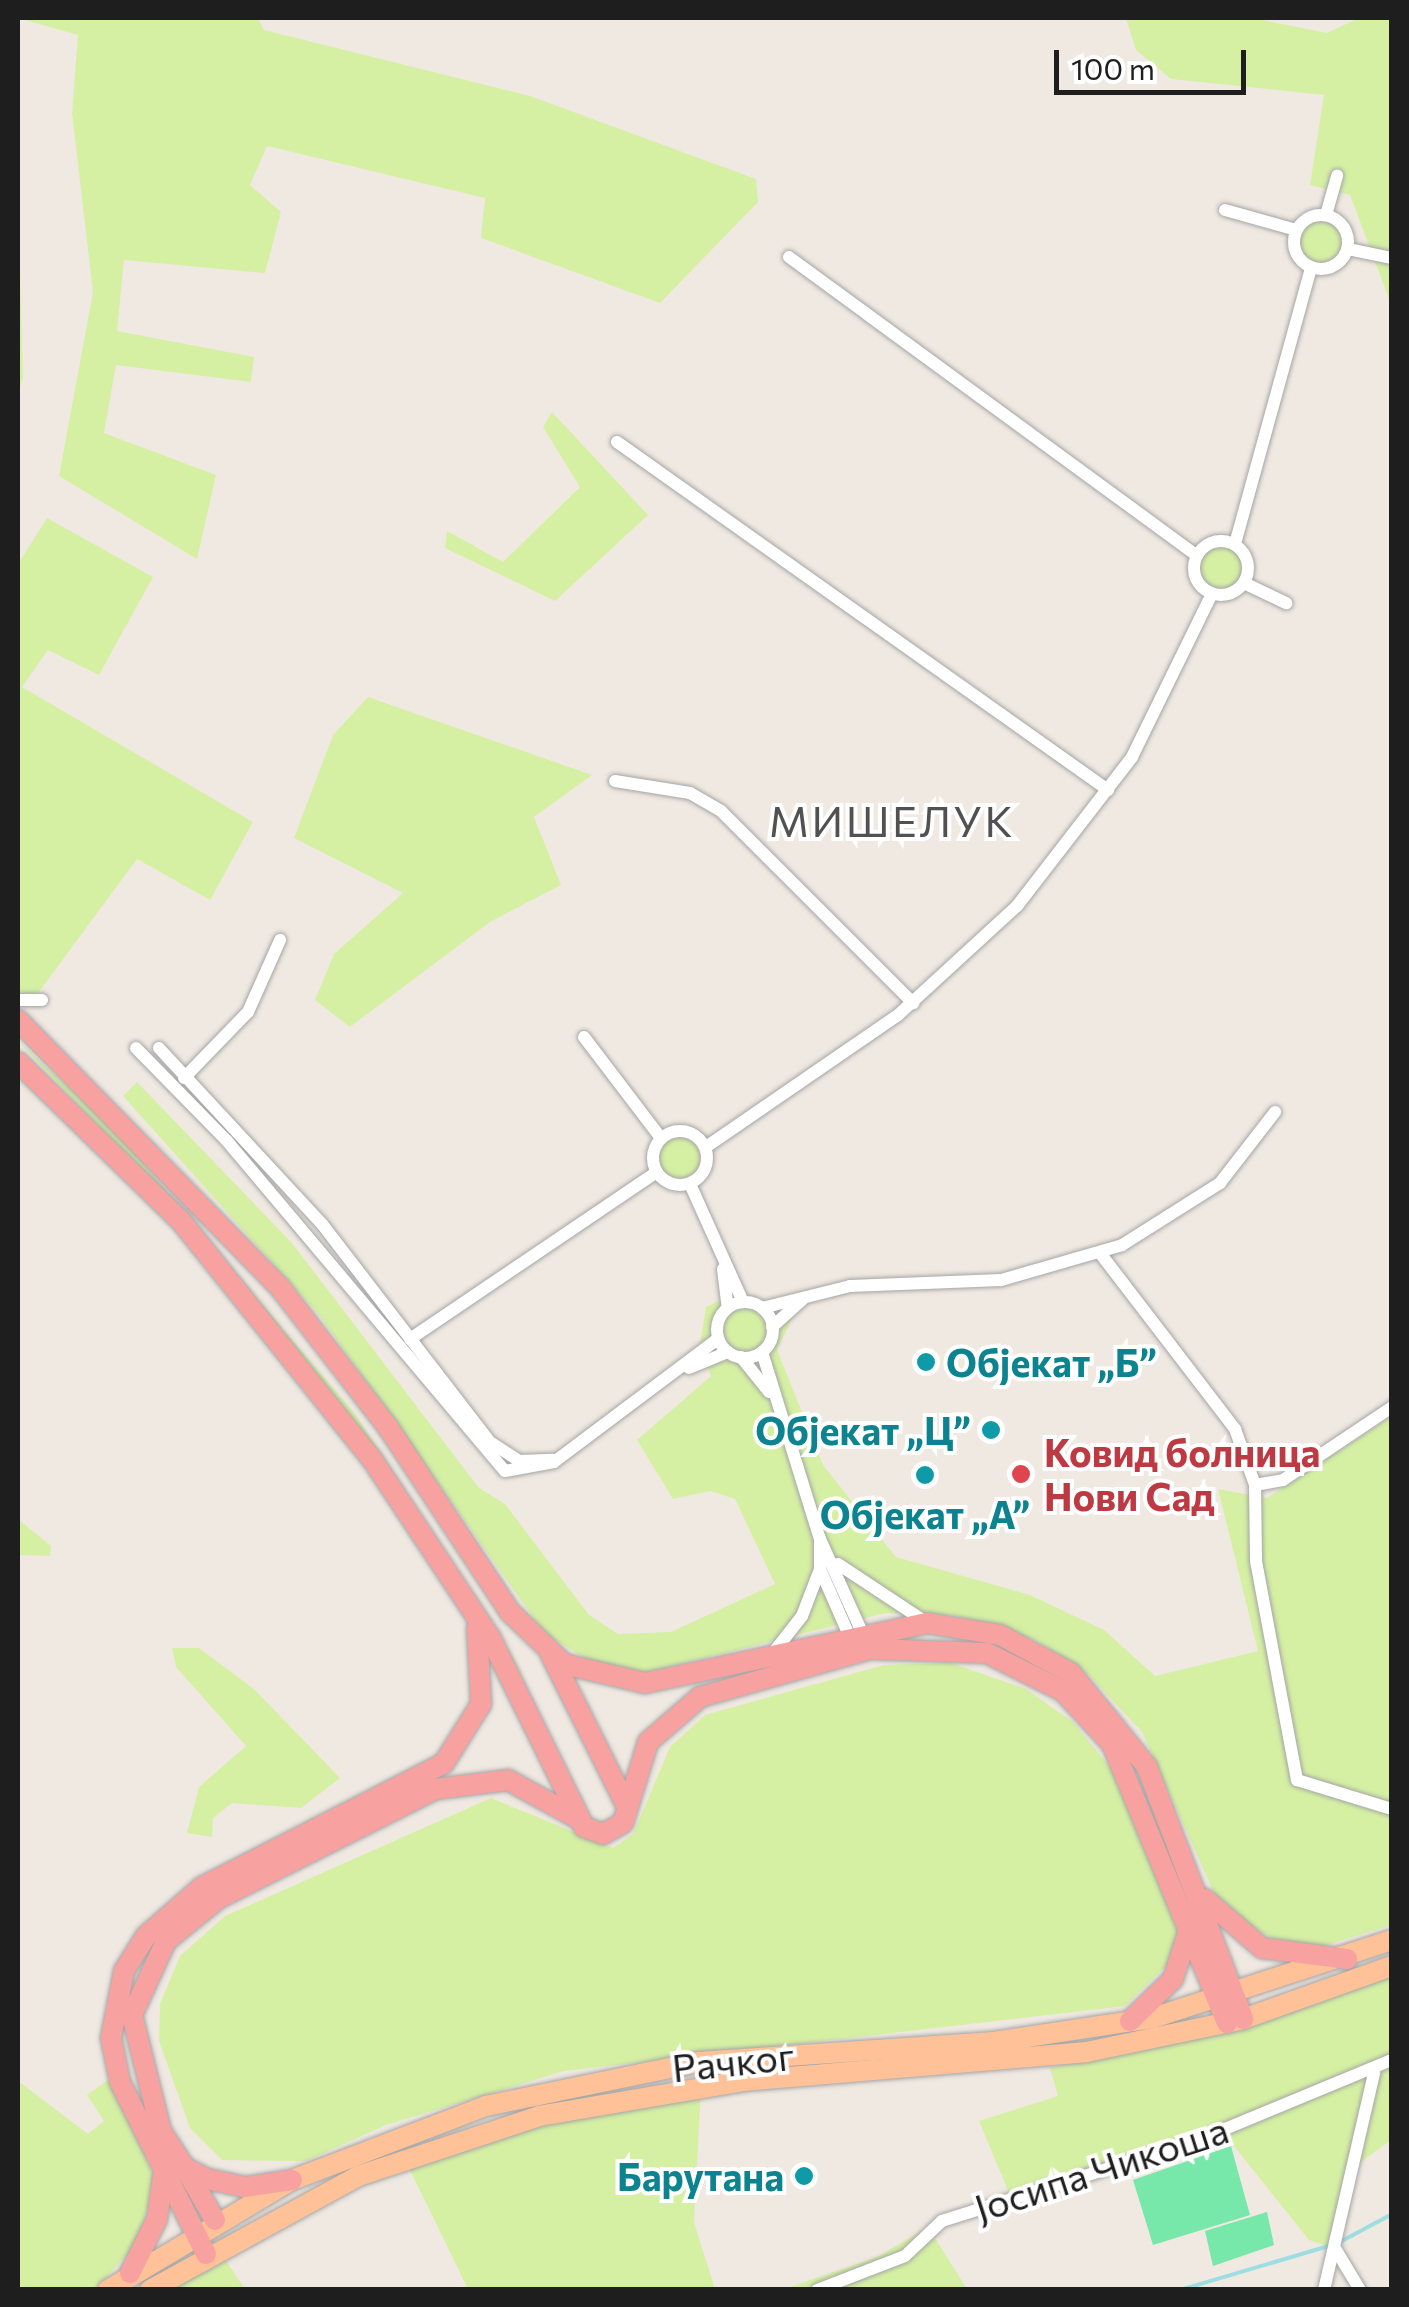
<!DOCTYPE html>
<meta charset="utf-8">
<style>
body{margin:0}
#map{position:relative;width:1409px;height:2307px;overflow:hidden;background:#f0e9e2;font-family:Commissioner,sans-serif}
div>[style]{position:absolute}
.grass>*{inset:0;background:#d5f0a3}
.round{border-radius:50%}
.pitch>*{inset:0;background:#78e7aa}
.stream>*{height:4px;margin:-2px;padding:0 2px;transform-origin:2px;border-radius:2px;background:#9edee2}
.roads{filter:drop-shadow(0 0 2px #a5a5a5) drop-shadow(0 0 2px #a5a5a5)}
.minor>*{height:12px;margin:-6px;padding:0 6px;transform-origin:6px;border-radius:6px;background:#fff}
.minor>.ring{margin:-6px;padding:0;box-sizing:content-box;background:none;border:12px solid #fff;border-radius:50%}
.primary>*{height:20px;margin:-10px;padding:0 10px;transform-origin:10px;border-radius:10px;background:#ffc298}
.trunk>*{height:20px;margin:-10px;padding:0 10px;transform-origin:10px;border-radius:10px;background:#f7a2a0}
.dots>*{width:28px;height:28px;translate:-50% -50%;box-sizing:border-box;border:5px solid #fff;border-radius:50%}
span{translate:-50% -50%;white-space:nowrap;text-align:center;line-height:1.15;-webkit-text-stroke:8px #fff;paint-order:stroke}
.culture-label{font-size:38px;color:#0d838f;font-weight:700}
.left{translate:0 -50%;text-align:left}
.right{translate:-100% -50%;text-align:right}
.health-label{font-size:38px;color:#be3a42;font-weight:700}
.street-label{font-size:38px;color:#1e1e1e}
.quarter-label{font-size:42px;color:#515151;letter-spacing:2.5px}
.frame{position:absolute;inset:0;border:20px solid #1e1e1e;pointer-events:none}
.scale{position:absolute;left:1054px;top:50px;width:192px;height:45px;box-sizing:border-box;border:5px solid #1e1e1e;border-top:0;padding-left:12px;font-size:30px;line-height:35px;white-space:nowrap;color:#1e1e1e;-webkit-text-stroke:8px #fff;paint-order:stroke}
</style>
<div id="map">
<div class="grass">
<i style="clip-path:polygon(18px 18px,258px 18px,264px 30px,530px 96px,756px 179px,758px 202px,660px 303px,481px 238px,485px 198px,267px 146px,250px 185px,281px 212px,265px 273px,124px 260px,117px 331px,254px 357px,251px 382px,116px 365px,104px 433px,216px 475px,197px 559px,59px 476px,93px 292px,72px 113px,78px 35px)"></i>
<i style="clip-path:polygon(1126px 18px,1253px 18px,1327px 33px,1359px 18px,1391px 18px,1391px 304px,1350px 195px,1310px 185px,1324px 95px,1171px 79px,1136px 50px)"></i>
<i style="clip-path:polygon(18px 191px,23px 377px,18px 395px)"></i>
<i class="round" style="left:1297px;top:217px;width:48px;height:48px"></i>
<i style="clip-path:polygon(552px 412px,648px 515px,555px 601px,445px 548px,447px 531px,503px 562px,580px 487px,543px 427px)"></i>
<i style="clip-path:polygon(47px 518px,153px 577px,99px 675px,48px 650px,22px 687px,253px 822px,210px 900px,137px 859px,27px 1008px,18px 1000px,18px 564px)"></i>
<i class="round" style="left:1197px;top:544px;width:48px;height:48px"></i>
<i style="clip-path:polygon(368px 697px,592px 775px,534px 817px,561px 885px,490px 922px,350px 1027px,315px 1000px,334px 954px,403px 893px,294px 838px,333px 735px)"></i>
<i style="clip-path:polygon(18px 1041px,115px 1130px,356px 1415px,528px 1681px,225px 1260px)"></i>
<i style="clip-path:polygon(137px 1082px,292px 1243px,479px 1488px,505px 1504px,589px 1615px,618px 1634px,671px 1632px,775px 1584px,735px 1499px,710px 1491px,673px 1499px,637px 1440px,711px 1376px,700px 1344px,706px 1307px,739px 1291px,794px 1314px,777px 1350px,823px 1465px,896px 1557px,1030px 1595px,1104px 1630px,1155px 1676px,1258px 1651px,1218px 1489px,1267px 1498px,1391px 1417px,1391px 1925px,1320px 1947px,1279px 1943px,1220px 1906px,1142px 1732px,1089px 1675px,1035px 1640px,953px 1615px,886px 1613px,639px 1674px,600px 1667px,545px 1634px,320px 1316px,123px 1096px)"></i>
<i class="round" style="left:656px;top:1134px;width:48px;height:48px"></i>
<i style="clip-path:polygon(18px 1519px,51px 1546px,50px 1556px,18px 1555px)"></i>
<i style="clip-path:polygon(172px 1648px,199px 1648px,254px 1689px,340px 1778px,301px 1808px,232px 1803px,213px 1818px,212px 1837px,187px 1833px,199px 1787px,246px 1746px,176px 1667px)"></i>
<i style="clip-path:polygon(951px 1663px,1026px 1689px,1073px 1722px,1124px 1784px,1180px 1924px,1175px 1957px,1125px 2006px,564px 2071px,386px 2125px,306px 2161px,222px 2160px,190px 2128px,159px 2041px,160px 2004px,180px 1956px,225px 1916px,491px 1798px,613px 1848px,633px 1834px,670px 1747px,705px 1715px,884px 1665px)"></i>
<i style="clip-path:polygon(1391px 1974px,1391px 2140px,1357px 2165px,1333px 2248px,1309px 2240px,1218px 2126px,1009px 2193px,979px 2121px,1058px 2096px,1050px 2068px,1234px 2029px)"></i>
<i style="clip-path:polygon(112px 2077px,154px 2178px,139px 2242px,95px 2289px,18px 2289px,18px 2081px,88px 2134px,104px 2121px,87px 2095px)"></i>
<i style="clip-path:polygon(701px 2089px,694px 2222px,715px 2289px,468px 2289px,407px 2164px,489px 2128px)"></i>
<i style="clip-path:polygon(928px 2227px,967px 2289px,782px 2290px,879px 2256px)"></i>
<i style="clip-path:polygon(220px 2252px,245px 2289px,164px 2290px)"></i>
</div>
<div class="pitch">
<i style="clip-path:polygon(1231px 2146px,1250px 2215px,1153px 2245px,1133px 2180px)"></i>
<i style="clip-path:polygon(1267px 2212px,1274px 2245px,1213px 2266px,1205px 2231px)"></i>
</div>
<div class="stream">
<i style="left:1338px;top:2243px;width:61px;rotate:-28.2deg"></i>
<i style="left:1180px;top:2290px;width:155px;rotate:-16.5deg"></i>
</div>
<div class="roads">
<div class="minor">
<i style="left:1225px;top:210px;width:74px;rotate:15.7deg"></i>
<i class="ring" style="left:1294px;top:215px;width:42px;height:42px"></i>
<i style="left:1326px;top:215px;width:41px;rotate:-74.2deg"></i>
<i style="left:1348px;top:249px;width:45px;rotate:11.6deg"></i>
<i style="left:789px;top:257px;width:504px;rotate:36.21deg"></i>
<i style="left:617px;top:442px;width:602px;rotate:35.33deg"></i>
<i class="ring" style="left:1194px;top:541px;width:42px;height:42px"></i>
<i style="left:1235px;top:544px;width:286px;rotate:-74.6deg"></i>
<i style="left:1244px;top:583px;width:47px;rotate:25.5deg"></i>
<i style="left:615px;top:781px;width:76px;rotate:9.1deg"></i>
<i style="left:690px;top:793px;width:36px;rotate:30deg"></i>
<i style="left:721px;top:811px;width:272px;rotate:45deg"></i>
<i style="left:18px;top:1000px;width:24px"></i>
<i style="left:584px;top:1037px;width:127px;rotate:52.7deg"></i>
<i style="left:136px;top:1048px;width:130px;rotate:45.6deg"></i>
<i style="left:227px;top:1141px;width:431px;rotate:49.9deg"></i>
<i style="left:505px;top:1471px;width:50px;rotate:-10.4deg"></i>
<i style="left:554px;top:1462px;width:205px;rotate:-36.9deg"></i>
<i style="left:159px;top:1048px;width:240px;rotate:47.2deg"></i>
<i style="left:322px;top:1224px;width:275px;rotate:52.4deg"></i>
<i style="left:490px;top:1442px;width:35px;rotate:33deg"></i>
<i style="left:519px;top:1461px;width:34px;rotate:-2deg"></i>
<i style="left:184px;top:1078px;width:92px;rotate:-45.9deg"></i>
<i style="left:248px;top:1012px;width:79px;rotate:-66deg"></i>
<i class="ring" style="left:653px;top:1131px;width:42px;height:42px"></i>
<i style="left:706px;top:1147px;width:233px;rotate:-34.5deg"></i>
<i style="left:898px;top:1015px;width:161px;rotate:-42.5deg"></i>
<i style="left:1017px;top:906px;width:188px;rotate:-52.3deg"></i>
<i style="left:1132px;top:757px;width:182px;rotate:-63.9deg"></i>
<i style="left:690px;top:1184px;width:129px;rotate:65.8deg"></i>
<i style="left:1100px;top:1253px;width:222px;rotate:52.5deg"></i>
<i style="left:1235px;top:1429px;width:59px;rotate:70.3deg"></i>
<i style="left:1255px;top:1485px;width:28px;rotate:-10deg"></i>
<i style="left:1283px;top:1480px;width:131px;rotate:-33.8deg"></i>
<i style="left:723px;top:1269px;width:39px;rotate:83deg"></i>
<i class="ring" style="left:717px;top:1302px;width:44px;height:44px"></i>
<i style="left:762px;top:1308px;width:91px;rotate:-14deg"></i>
<i style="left:850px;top:1286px;width:151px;rotate:-2.3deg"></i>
<i style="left:1001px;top:1280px;width:126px;rotate:-16.1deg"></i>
<i style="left:1122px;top:1245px;width:116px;rotate:-32.3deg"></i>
<i style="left:1220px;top:1183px;width:90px;rotate:-52.2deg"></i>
<i style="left:772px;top:1327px;width:42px;rotate:-42.1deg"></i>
<i style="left:410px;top:1339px;width:298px;rotate:-34.1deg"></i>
<i style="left:762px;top:1352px;width:196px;rotate:72.8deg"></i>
<i style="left:820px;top:1539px;width:110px;rotate:65.8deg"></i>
<i style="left:741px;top:1357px;width:45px;rotate:51.3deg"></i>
<i style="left:689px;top:1368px;width:42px;rotate:-22.3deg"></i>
<i style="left:1255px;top:1485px;width:76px;rotate:89.2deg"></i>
<i style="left:1256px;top:1561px;width:223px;rotate:79.4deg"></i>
<i style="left:1297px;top:1780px;width:99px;rotate:17deg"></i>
<i style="left:820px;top:1539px;width:30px;rotate:90deg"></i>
<i style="left:820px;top:1569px;width:82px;rotate:66.3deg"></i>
<i style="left:838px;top:1564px;width:107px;rotate:33.5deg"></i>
<i style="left:773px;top:1653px;width:47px;rotate:-51.9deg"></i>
<i style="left:802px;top:1616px;width:50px;rotate:-69deg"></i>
<i style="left:1336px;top:2250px;width:47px;rotate:59deg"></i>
<i style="left:817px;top:2290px;width:94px;rotate:-21.1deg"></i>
<i style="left:905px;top:2256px;width:51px;rotate:-43.4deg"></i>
<i style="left:942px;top:2221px;width:266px;rotate:-17.5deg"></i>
<i style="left:1196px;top:2141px;width:212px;rotate:-22.5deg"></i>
<i style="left:1324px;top:2290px;width:223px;rotate:-77deg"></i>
</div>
<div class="primary">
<i style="left:108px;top:2290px;width:214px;rotate:-30.9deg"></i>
<i style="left:292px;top:2180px;width:208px;rotate:-20.9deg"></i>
<i style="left:486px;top:2106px;width:217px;rotate:-11.7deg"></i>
<i style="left:699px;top:2062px;width:296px;rotate:-3.9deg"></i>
<i style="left:994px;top:2042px;width:161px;rotate:-8.6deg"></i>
<i style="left:1153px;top:2018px;width:251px;rotate:-18.1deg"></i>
<i style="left:150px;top:2290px;width:237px;rotate:-28.7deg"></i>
<i style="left:358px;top:2176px;width:191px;rotate:-18.3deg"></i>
<i style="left:539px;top:2116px;width:207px;rotate:-9.7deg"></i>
<i style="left:743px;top:2081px;width:345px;rotate:-4.8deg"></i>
<i style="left:1087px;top:2052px;width:159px;rotate:-11.9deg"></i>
<i style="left:1243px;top:2019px;width:158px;rotate:-19.6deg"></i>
</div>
<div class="trunk">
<i style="left:18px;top:1020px;width:378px;rotate:45.6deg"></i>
<i style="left:282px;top:1290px;width:173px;rotate:52.3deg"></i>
<i style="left:388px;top:1427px;width:222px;rotate:56.6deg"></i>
<i style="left:510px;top:1612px;width:75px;rotate:43.9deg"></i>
<i style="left:564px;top:1664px;width:83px;rotate:13.2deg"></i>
<i style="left:645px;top:1683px;width:288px;rotate:-12deg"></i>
<i style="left:927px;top:1623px;width:74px;rotate:9.3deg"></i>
<i style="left:1000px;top:1635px;width:81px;rotate:28.2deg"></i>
<i style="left:1071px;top:1673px;width:121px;rotate:51deg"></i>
<i style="left:1147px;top:1767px;width:270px;rotate:69.1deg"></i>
<i style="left:18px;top:1062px;width:228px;rotate:44.3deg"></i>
<i style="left:181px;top:1221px;width:305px;rotate:51.3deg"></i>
<i style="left:372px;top:1459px;width:214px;rotate:56.5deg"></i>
<i style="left:490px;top:1637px;width:212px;rotate:63.7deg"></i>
<i style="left:584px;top:1827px;width:20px;rotate:20deg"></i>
<i style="left:603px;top:1834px;width:23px;rotate:-29deg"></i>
<i style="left:623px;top:1823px;width:85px;rotate:-72.8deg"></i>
<i style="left:648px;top:1742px;width:69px;rotate:-40.9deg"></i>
<i style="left:700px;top:1697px;width:177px;rotate:-15.8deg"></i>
<i style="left:870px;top:1649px;width:117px;rotate:2deg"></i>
<i style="left:987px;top:1653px;width:85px;rotate:26.6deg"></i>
<i style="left:1063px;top:1691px;width:72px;rotate:47.2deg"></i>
<i style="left:1112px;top:1744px;width:302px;rotate:67.6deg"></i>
<i style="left:551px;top:1655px;width:170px;rotate:63.4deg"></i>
<i style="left:1205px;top:1899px;width:75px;rotate:40.7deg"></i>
<i style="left:1262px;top:1948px;width:86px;rotate:7.4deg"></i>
<i style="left:1130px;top:2021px;width:60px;rotate:-44.3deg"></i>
<i style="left:1173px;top:1979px;width:55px;rotate:-71.9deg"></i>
<i style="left:185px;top:2168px;width:60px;rotate:60deg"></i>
<i style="left:292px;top:2180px;width:48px;rotate:171.5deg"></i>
<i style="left:245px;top:2187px;width:39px;rotate:-168deg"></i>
<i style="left:207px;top:2179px;width:25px;rotate:-153deg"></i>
<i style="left:185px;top:2168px;width:44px;rotate:-123deg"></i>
<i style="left:161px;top:2131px;width:120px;rotate:-104deg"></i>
<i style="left:132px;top:2015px;width:81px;rotate:-65.3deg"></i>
<i style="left:166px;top:1941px;width:68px;rotate:-39.1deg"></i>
<i style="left:219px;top:1898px;width:243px;rotate:-26.7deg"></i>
<i style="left:436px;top:1789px;width:73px;rotate:-7.1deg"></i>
<i style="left:508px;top:1780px;width:79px;rotate:28.8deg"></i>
<i style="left:206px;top:2254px;width:192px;rotate:-116.6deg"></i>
<i style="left:120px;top:2082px;width:45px;rotate:-101.6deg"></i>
<i style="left:111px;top:2038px;width:68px;rotate:-79deg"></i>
<i style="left:124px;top:1971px;width:41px;rotate:-57.8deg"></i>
<i style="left:146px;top:1936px;width:74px;rotate:-41.2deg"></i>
<i style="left:202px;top:1887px;width:272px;rotate:-27.1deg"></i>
<i style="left:444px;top:1763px;width:70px;rotate:-57.9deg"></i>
<i style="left:481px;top:1704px;width:76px;rotate:-93deg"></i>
<i style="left:130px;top:2273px;width:60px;rotate:-63.4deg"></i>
<i style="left:157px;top:2219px;width:42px;rotate:-81.9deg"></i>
</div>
</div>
<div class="dots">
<i style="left:926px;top:1362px;background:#0f9aa8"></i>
<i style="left:991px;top:1430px;background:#0f9aa8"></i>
<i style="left:1021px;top:1474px;background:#e0444e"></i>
<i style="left:925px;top:1475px;background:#0f9aa8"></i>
<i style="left:804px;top:2176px;background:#0f9aa8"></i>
</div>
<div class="culture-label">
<span class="left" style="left:946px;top:1362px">Објекат „Б”</span>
<span class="right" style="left:971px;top:1430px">Објекат „Ц”</span>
<span style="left:925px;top:1514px">Објекат „А”</span>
<span class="right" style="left:784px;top:2176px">Барутана</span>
</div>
<div class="health-label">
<span class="left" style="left:1044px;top:1474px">Ковид болница<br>Нови Сад</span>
</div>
<div class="street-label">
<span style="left:733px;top:2061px;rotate:-6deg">Рачког</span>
<span style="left:1101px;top:2168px;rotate:-18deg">Јосипа Чикоша</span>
</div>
<div class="quarter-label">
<span style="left:892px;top:820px">МИШЕЛУК</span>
</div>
<div class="frame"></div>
<div class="scale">100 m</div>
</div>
